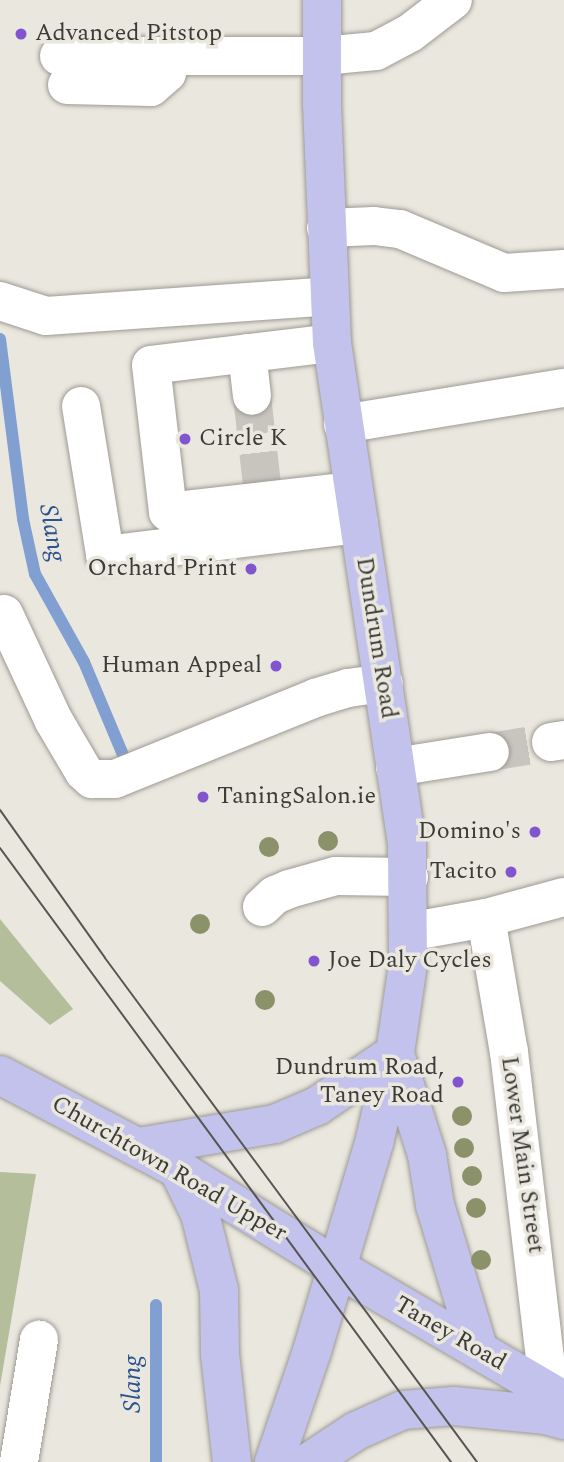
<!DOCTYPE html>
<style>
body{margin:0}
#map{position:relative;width:564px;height:1462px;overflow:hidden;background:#eae7df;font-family:Spectral,serif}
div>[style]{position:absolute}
.green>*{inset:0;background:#b4be9b}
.stream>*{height:12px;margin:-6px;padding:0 6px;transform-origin:6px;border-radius:6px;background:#81a0d1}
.minor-tunnel>*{height:38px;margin-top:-19px;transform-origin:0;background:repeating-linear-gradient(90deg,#c7c5bd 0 38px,transparent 0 57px)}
.roads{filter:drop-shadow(0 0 2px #9d9a93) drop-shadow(0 0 2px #9d9a93)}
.minor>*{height:38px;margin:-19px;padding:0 19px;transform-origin:19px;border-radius:19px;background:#fff}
.major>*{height:38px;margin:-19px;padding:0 19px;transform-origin:19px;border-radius:19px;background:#c2c2ec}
.tram>*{height:2px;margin:-1px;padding:0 1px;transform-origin:1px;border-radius:1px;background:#585652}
.trees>*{width:20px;height:20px;margin:-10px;border-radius:50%;background:#8b9168}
.dots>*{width:19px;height:19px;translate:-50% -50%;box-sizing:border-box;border:4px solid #eae7df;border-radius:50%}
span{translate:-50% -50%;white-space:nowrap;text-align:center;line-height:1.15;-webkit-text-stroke:7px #eae7df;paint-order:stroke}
.poi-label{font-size:24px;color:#3c3b37}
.left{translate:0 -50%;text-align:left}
.right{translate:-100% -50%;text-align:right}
.street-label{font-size:24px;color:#3c3b37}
.water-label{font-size:26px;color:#2d528f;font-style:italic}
</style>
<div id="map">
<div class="green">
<i style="clip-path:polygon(0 919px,73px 1009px,50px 1025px,0 981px)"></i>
<i style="clip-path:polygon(0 1172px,36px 1174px,0 1386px)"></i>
</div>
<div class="stream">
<i style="left:0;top:339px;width:181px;rotate:82.7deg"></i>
<i style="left:23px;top:519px;width:56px;rotate:77.7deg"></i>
<i style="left:35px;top:574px;width:101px;rotate:60.9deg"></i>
<i style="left:84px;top:662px;width:103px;rotate:67.2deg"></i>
<i style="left:156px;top:1462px;width:157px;rotate:-90deg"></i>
</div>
<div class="minor-tunnel">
<i style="left:252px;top:396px;width:90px;rotate:83.6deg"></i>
<i style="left:490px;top:752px;width:62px;rotate:-9.3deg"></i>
</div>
<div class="roads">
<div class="minor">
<i style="left:59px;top:56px;width:263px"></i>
<i style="left:322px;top:56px;width:54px;rotate:-5.3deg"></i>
<i style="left:376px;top:51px;width:38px;rotate:-28deg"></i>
<i style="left:410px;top:33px;width:54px;rotate:-37.5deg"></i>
<i style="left:67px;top:85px;width:84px;rotate:1.4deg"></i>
<i style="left:151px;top:87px;width:21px;rotate:-41deg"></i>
<i style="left:167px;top:73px;width:16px;rotate:-86deg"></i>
<i style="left:326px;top:228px;width:48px;rotate:-2.4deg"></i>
<i style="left:374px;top:226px;width:26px;rotate:7deg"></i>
<i style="left:400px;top:229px;width:113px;rotate:22.9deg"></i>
<i style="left:504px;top:273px;width:60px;rotate:-3.8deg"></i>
<i style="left:0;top:301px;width:48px;rotate:18.1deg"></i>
<i style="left:46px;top:316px;width:284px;rotate:-4deg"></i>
<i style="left:332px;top:343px;width:182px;rotate:173.1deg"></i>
<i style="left:151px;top:365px;width:148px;rotate:83.4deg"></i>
<i style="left:168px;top:512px;width:186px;rotate:-6.5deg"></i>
<i style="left:247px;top:353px;width:43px;rotate:83.4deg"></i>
<i style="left:81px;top:406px;width:151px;rotate:80.8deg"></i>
<i style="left:105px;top:555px;width:256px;rotate:-7deg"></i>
<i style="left:343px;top:424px;width:224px;rotate:-9.3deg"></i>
<i style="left:4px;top:614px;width:118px;rotate:65deg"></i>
<i style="left:54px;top:721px;width:59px;rotate:59.5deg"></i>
<i style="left:84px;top:772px;width:11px;rotate:41deg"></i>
<i style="left:92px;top:779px;width:23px"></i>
<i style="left:115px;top:779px;width:216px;rotate:-22deg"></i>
<i style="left:315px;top:698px;width:34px;rotate:-17deg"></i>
<i style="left:348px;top:688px;width:36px;rotate:-8deg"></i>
<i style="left:551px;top:742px;width:13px;rotate:-9deg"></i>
<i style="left:395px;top:767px;width:96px;rotate:-9deg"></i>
<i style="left:262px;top:907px;width:18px;rotate:-43deg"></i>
<i style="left:275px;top:895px;width:15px;rotate:-23deg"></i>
<i style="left:289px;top:889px;width:49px;rotate:-15.5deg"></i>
<i style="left:336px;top:876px;width:73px;rotate:0.8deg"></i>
<i style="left:486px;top:918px;width:136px;rotate:80.3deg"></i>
<i style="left:509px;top:1052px;width:342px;rotate:83.3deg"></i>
<i style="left:408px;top:932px;width:79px;rotate:-10.2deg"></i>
<i style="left:486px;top:918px;width:81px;rotate:-15.1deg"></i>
<i style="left:19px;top:1462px;width:124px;rotate:-80.7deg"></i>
</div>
<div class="major">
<i style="left:395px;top:1054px;width:106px;rotate:72.4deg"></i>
<i style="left:427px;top:1155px;width:51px;rotate:80.9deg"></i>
<i style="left:435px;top:1205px;width:152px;rotate:73.2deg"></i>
<i style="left:0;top:1075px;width:201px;rotate:27.8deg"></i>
<i style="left:178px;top:1169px;width:186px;rotate:31.8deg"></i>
<i style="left:336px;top:1267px;width:264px;rotate:30.3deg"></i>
<i style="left:139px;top:1147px;width:138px;rotate:-9.6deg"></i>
<i style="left:275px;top:1124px;width:46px;rotate:-23.2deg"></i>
<i style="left:317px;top:1106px;width:94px;rotate:-34.2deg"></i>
<i style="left:178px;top:1169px;width:50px;rotate:63.9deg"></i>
<i style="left:200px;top:1214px;width:78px;rotate:76deg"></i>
<i style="left:219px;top:1290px;width:64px;rotate:89.1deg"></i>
<i style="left:220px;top:1354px;width:109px;rotate:83.7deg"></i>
<i style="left:274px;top:1462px;width:117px;rotate:-71.1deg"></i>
<i style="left:312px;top:1351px;width:221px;rotate:-73.4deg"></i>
<i style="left:375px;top:1139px;width:88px;rotate:-76.9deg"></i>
<i style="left:395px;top:1053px;width:90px;rotate:-81.7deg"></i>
<i style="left:408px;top:964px;width:120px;rotate:-90.5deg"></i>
<i style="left:407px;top:844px;width:507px;rotate:-98.51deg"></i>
<i style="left:332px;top:343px;width:240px;rotate:-92.4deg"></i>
<i style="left:322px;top:103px;width:103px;rotate:-90deg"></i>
<i style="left:309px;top:1462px;width:56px;rotate:-33.4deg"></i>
<i style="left:356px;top:1431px;width:51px;rotate:-24.1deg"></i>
<i style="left:403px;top:1410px;width:51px;rotate:-4.5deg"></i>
<i style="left:454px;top:1406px;width:92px;rotate:5.6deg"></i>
<i style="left:546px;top:1415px;width:19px;rotate:16deg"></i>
</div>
</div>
<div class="tram">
<i style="left:0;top:810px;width:181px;rotate:54.6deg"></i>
<i style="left:105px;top:958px;width:626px;rotate:53.57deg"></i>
<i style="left:0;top:848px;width:762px;rotate:53.7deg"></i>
</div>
<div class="trees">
<i style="left:328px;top:841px"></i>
<i style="left:269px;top:847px"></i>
<i style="left:200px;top:924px"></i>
<i style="left:265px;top:1000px"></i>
<i style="left:462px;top:1116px"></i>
<i style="left:464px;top:1148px"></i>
<i style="left:472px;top:1176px"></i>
<i style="left:476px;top:1208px"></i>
<i style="left:481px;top:1260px"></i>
</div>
<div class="dots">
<i style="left:21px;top:34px;background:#8055ce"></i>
<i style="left:185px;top:439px;background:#8055ce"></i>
<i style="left:251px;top:569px;background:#8055ce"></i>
<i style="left:276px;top:666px;background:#8055ce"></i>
<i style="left:203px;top:797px;background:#8055ce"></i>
<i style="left:535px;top:832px;background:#8055ce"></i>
<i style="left:511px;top:872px;background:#8055ce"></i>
<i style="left:314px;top:961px;background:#8055ce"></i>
<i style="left:458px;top:1082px;background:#8055ce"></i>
</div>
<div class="poi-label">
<span class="left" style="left:35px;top:34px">Advanced Pitstop</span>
<span class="left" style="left:199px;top:439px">Circle K</span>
<span class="right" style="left:237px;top:569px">Orchard Print</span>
<span class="right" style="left:262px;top:666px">Human Appeal</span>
<span class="left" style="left:217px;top:797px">TaningSalon.ie</span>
<span class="right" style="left:521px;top:832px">Domino's</span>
<span class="right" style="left:497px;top:872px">Tacito</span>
<span class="left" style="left:328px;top:961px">Joe Daly Cycles</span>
<span class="right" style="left:444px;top:1082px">Dundrum Road,<br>Taney Road</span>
</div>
<div class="street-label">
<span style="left:376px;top:638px;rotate:81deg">Dundrum Road</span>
<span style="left:522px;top:1155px;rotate:82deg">Lower Main Street</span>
<span style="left:169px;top:1169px;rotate:30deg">Churchtown Road Upper</span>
<span style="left:450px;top:1334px;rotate:30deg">Taney Road</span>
</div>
<div class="water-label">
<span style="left:52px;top:533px;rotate:80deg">Slang</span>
<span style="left:133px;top:1384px;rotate:-90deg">Slang</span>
</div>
</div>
